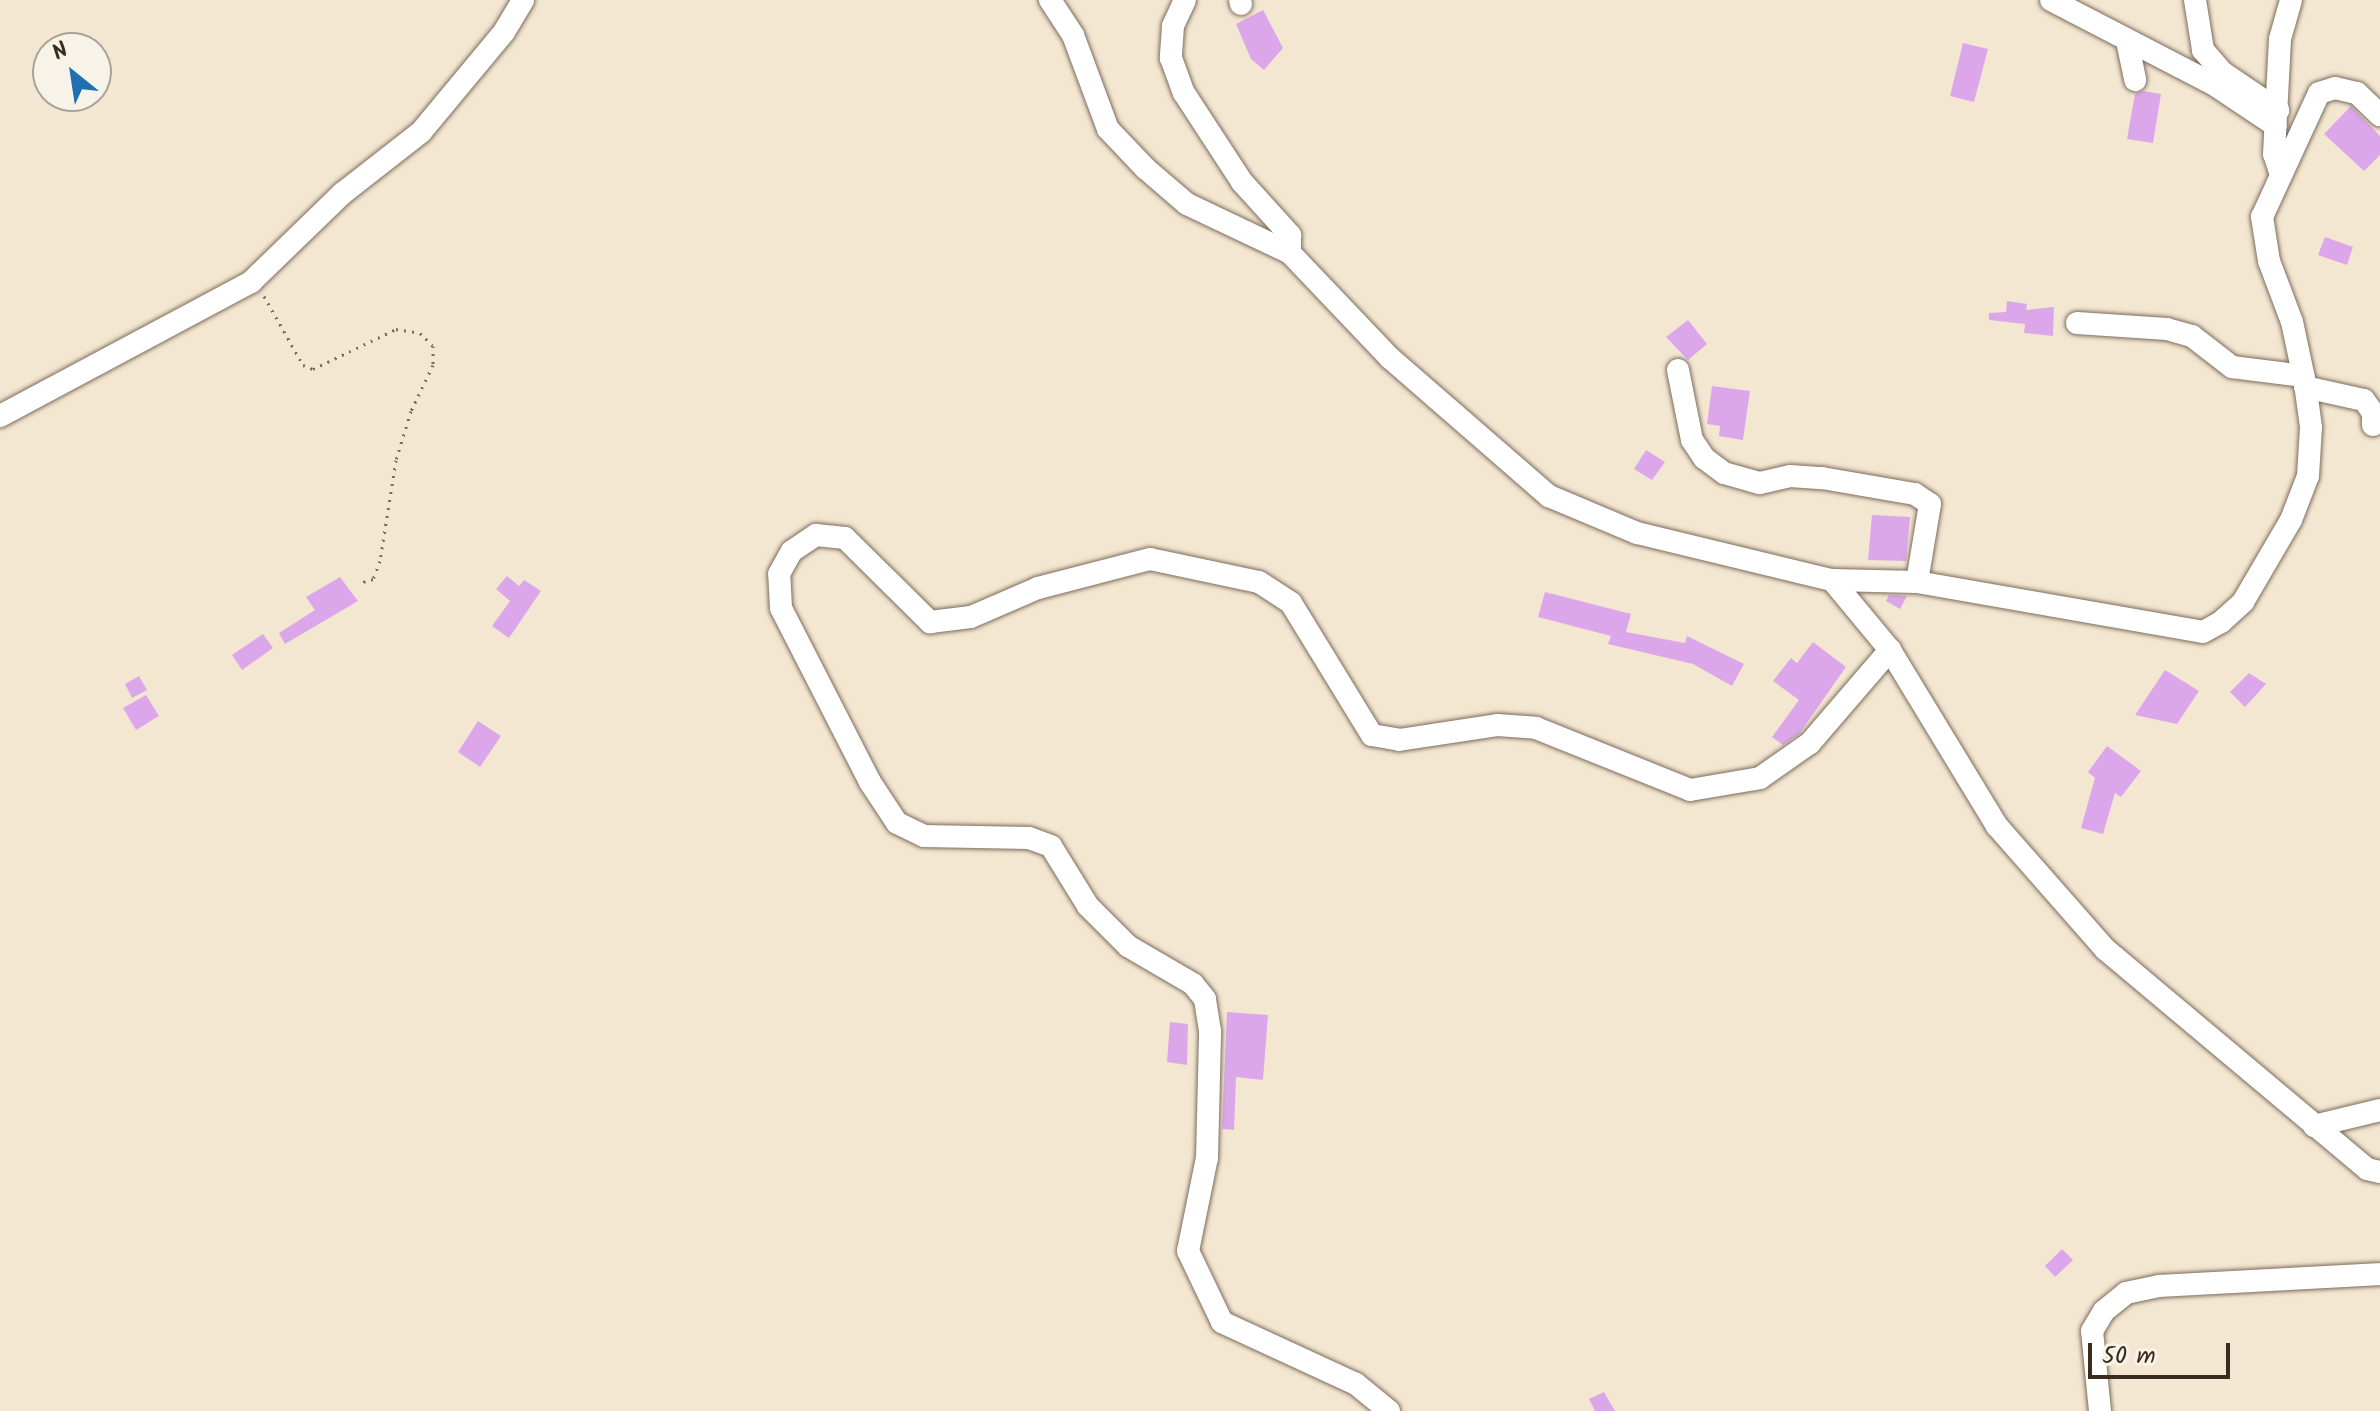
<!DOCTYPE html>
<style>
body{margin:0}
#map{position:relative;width:2380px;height:1411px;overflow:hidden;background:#f4e7d1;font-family:Kalam,sans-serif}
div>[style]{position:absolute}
.building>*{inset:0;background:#dca7ea}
.path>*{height:3px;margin-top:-1.5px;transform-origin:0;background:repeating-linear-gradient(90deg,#7c6c5d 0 2px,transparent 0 8px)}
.roads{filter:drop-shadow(0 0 2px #7c6c5d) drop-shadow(0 0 2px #7c6c5d)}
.minor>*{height:22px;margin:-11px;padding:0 11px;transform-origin:11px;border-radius:11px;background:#fff}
span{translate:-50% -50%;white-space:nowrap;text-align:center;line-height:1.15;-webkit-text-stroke:7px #f7f3e8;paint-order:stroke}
.north{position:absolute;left:32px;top:32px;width:80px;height:80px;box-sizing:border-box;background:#f7f3e8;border:2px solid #aca397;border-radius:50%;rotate:330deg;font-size:22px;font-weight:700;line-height:32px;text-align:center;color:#3b2a1e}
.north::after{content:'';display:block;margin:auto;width:28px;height:36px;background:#1f6fb2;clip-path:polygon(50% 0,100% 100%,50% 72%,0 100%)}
.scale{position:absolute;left:2088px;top:1343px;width:142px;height:36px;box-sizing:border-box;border:4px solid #3b2a1e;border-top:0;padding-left:10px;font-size:24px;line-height:28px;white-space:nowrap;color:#3b2a1e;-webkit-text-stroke:6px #f7f3e8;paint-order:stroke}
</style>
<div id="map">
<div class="building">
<i style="clip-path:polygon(1263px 10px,1283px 48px,1264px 70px,1251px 59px,1236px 24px)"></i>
<i style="clip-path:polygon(1963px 43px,1988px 49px,1974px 102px,1950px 96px)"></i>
<i style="clip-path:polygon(2143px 91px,2161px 94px,2153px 143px,2127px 139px,2135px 94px)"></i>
<i style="clip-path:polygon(2351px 106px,2380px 136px,2380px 155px,2364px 171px,2324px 134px)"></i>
<i style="clip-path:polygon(2325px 237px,2353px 247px,2347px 265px,2318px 255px)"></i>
<i style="clip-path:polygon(2007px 301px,2027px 304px,2026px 310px,2054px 307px,2053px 336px,2024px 333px,2025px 324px,1989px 320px,1989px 313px,2006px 312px)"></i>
<i style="clip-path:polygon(1688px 320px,1707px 344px,1688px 360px,1666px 337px)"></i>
<i style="clip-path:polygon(1712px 386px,1750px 391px,1743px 440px,1719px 436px,1720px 426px,1707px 424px)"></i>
<i style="clip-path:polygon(1646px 450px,1665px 462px,1652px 480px,1634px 469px)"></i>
<i style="clip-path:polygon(1872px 515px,1910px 517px,1906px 561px,1868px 560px)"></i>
<i style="clip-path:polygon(507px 576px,519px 586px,524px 580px,541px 591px,509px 638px,492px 626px,510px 601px,496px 589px)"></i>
<i style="clip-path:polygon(340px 577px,358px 601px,285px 644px,279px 633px,315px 610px,306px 597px)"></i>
<i style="clip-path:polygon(1545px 592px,1631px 614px,1626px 632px,1685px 643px,1687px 636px,1744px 664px,1732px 686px,1693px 664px,1608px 644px,1611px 636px,1538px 617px)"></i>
<i style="clip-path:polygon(1889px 595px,1907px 596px,1900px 609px,1886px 601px)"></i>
<i style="clip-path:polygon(263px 634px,273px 648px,242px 670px,232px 655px)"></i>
<i style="clip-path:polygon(1813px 642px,1846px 667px,1799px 734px,1783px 745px,1772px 737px,1799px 700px,1773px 681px,1791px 658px,1797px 663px)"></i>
<i style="clip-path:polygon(2165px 670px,2199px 691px,2177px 724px,2135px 715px)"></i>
<i style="clip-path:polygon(2249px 673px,2266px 684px,2245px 707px,2230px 692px)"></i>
<i style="clip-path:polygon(139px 676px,147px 690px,132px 698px,125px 684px)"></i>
<i style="clip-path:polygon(146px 695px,159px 716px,136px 730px,123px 708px)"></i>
<i style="clip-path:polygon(478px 721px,501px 736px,480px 767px,458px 752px)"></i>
<i style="clip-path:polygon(2107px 746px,2141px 771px,2121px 797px,2115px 793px,2103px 834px,2081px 828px,2095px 778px,2088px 772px)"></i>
<i style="clip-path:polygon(1227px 1012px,1268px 1015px,1263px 1080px,1236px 1077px,1234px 1130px,1222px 1129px)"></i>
<i style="clip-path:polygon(1170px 1022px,1188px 1024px,1187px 1065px,1167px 1062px)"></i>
<i style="clip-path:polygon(2062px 1249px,2073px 1260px,2055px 1277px,2045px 1266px)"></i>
<i style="clip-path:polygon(1604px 1392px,1615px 1411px,1595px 1411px,1589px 1399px)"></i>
</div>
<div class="path">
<i style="left:264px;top:296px;width:79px;rotate:60.5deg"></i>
<i style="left:303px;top:365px;width:11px;rotate:22deg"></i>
<i style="left:313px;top:369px;width:92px;rotate:-25.7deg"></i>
<i style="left:396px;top:329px;width:24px;rotate:9deg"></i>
<i style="left:420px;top:333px;width:18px;rotate:45deg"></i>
<i style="left:433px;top:346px;width:19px;rotate:90deg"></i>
<i style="left:433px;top:365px;width:51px;rotate:115.6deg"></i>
<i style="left:411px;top:411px;width:51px;rotate:107deg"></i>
<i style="left:396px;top:460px;width:102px;rotate:99deg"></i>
<i style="left:380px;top:561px;width:19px;rotate:111deg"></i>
<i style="left:373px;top:579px;width:15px;rotate:164deg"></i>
</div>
<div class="roads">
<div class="minor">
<i style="left:1050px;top:0;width:42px;rotate:56.7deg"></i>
<i style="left:1073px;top:35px;width:100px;rotate:69.6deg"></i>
<i style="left:1108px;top:129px;width:54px;rotate:46.5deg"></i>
<i style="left:1145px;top:168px;width:55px;rotate:40.6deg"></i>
<i style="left:1187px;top:204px;width:114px;rotate:25.4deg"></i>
<i style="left:1290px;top:253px;width:145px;rotate:46.4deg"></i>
<i style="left:1390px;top:358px;width:211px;rotate:41deg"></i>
<i style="left:1549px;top:496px;width:95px;rotate:22.8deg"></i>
<i style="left:1637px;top:533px;width:201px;rotate:13.6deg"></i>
<i style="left:1832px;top:580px;width:91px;rotate:50.4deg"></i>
<i style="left:1890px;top:650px;width:206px;rotate:58.7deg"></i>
<i style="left:1997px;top:826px;width:164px;rotate:48.7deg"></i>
<i style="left:2105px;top:949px;width:342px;rotate:40deg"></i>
<i style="left:2367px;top:1169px;width:13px;rotate:13deg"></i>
<i style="left:1185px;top:0;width:29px;rotate:115deg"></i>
<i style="left:1173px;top:26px;width:32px;rotate:94deg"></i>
<i style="left:1171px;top:58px;width:37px;rotate:70deg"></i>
<i style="left:1184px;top:93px;width:106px;rotate:56.9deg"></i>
<i style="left:1242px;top:182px;width:72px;rotate:47.8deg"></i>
<i style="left:1290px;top:235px;width:18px;rotate:90deg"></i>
<i style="left:1240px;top:0;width:4px;rotate:76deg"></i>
<i style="left:2051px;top:0;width:185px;rotate:27.4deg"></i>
<i style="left:2215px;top:85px;width:73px;rotate:33.9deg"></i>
<i style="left:2195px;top:0;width:51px;rotate:80.9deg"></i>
<i style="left:2203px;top:50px;width:29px;rotate:49deg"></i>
<i style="left:2222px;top:72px;width:68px;rotate:34.2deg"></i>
<i style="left:2127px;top:41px;width:40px;rotate:78deg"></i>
<i style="left:2280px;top:172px;width:19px;rotate:-108deg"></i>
<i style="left:2274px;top:154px;width:115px;rotate:-87deg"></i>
<i style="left:2280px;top:39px;width:41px;rotate:-74.2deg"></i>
<i style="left:2077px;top:323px;width:90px;rotate:3.8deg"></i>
<i style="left:2167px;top:329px;width:26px;rotate:16deg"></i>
<i style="left:2192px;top:336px;width:51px;rotate:37.8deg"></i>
<i style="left:2232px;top:367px;width:72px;rotate:7.2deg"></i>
<i style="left:1678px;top:370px;width:71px;rotate:78.7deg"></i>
<i style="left:1692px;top:440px;width:22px;rotate:56deg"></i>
<i style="left:1704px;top:458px;width:25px;rotate:37deg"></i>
<i style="left:1724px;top:473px;width:37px;rotate:16deg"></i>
<i style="left:1760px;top:483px;width:31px;rotate:-13deg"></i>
<i style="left:1790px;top:476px;width:32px;rotate:4deg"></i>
<i style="left:1822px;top:478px;width:94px;rotate:9.8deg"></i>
<i style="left:1915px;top:494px;width:18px;rotate:34deg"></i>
<i style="left:1930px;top:504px;width:79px;rotate:99.5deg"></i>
<i style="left:2305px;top:387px;width:60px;rotate:12.4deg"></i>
<i style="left:2364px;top:400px;width:16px;rotate:55deg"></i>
<i style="left:2373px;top:413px;width:12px;rotate:90deg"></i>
<i style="left:0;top:416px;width:285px;rotate:-28.1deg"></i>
<i style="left:251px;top:282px;width:128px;rotate:-44.1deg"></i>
<i style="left:343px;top:193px;width:99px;rotate:-38deg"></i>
<i style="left:421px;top:132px;width:130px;rotate:-50.3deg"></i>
<i style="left:504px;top:32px;width:37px;rotate:-59deg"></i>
<i style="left:1832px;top:580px;width:85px;rotate:1.3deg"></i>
<i style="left:1917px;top:582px;width:290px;rotate:9.9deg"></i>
<i style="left:2203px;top:632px;width:21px;rotate:-29deg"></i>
<i style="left:2221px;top:622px;width:30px;rotate:-42deg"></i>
<i style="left:2243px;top:602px;width:95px;rotate:-59.7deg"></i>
<i style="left:2291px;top:520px;width:47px;rotate:-68.9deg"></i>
<i style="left:2308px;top:476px;width:49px;rotate:-86.5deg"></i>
<i style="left:2311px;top:427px;width:44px;rotate:-97.8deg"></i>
<i style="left:2305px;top:383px;width:62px;rotate:-102deg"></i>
<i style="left:2292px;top:322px;width:65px;rotate:-110.7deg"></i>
<i style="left:2269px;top:261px;width:45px;rotate:-99deg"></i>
<i style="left:2262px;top:217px;width:136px;rotate:-65.3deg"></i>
<i style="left:2319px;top:93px;width:17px;rotate:-17deg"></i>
<i style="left:2335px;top:88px;width:23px;rotate:13deg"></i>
<i style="left:2357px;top:93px;width:32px;rotate:44deg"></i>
<i style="left:2314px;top:1126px;width:68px;rotate:-13.6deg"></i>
<i style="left:1389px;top:1411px;width:43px;rotate:-140.7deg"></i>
<i style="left:1356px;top:1384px;width:148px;rotate:-155.2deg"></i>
<i style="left:1222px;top:1322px;width:79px;rotate:-115.6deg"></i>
<i style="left:1188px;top:1251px;width:95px;rotate:-78.5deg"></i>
<i style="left:1207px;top:1158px;width:127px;rotate:-88.6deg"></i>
<i style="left:1210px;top:1031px;width:32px;rotate:-99deg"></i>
<i style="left:1205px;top:999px;width:19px;rotate:-129deg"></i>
<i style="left:1193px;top:984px;width:75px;rotate:-149.7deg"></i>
<i style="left:1128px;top:946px;width:57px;rotate:-135deg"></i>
<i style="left:1088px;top:906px;width:70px;rotate:-121.7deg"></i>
<i style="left:1051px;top:846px;width:23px;rotate:-160deg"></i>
<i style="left:1029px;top:838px;width:105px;rotate:-178.9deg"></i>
<i style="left:924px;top:836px;width:30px;rotate:-154deg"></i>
<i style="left:897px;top:823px;width:49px;rotate:-123.4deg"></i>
<i style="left:870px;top:782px;width:195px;rotate:-117.1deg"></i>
<i style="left:781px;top:608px;width:34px;rotate:-93deg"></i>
<i style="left:779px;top:574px;width:26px;rotate:-61deg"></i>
<i style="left:792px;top:551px;width:29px;rotate:-34deg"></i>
<i style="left:816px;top:535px;width:29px;rotate:6deg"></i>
<i style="left:845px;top:538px;width:120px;rotate:44.7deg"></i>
<i style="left:930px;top:622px;width:41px;rotate:-7deg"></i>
<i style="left:971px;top:617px;width:73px;rotate:-23.4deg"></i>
<i style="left:1038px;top:588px;width:116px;rotate:-14.5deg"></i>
<i style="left:1150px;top:559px;width:111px;rotate:11.9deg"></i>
<i style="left:1259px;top:582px;width:38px;rotate:33deg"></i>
<i style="left:1291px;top:603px;width:155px;rotate:58.5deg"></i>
<i style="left:1372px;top:735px;width:27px;rotate:10deg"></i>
<i style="left:1399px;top:740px;width:99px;rotate:-8.7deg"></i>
<i style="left:1497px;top:725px;width:39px;rotate:4deg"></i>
<i style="left:1536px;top:728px;width:166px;rotate:21.9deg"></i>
<i style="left:1690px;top:790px;width:71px;rotate:-9.7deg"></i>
<i style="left:1760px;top:778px;width:61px;rotate:-35deg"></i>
<i style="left:1810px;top:743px;width:123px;rotate:-49.3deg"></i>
<i style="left:2100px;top:1411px;width:80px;rotate:-95.7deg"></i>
<i style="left:2092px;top:1331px;width:23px;rotate:-59deg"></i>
<i style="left:2104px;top:1311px;width:28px;rotate:-39deg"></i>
<i style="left:2126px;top:1293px;width:35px;rotate:-12deg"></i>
<i style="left:2160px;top:1286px;width:220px;rotate:-3.1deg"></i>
</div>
</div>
<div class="north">N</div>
<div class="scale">50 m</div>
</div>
